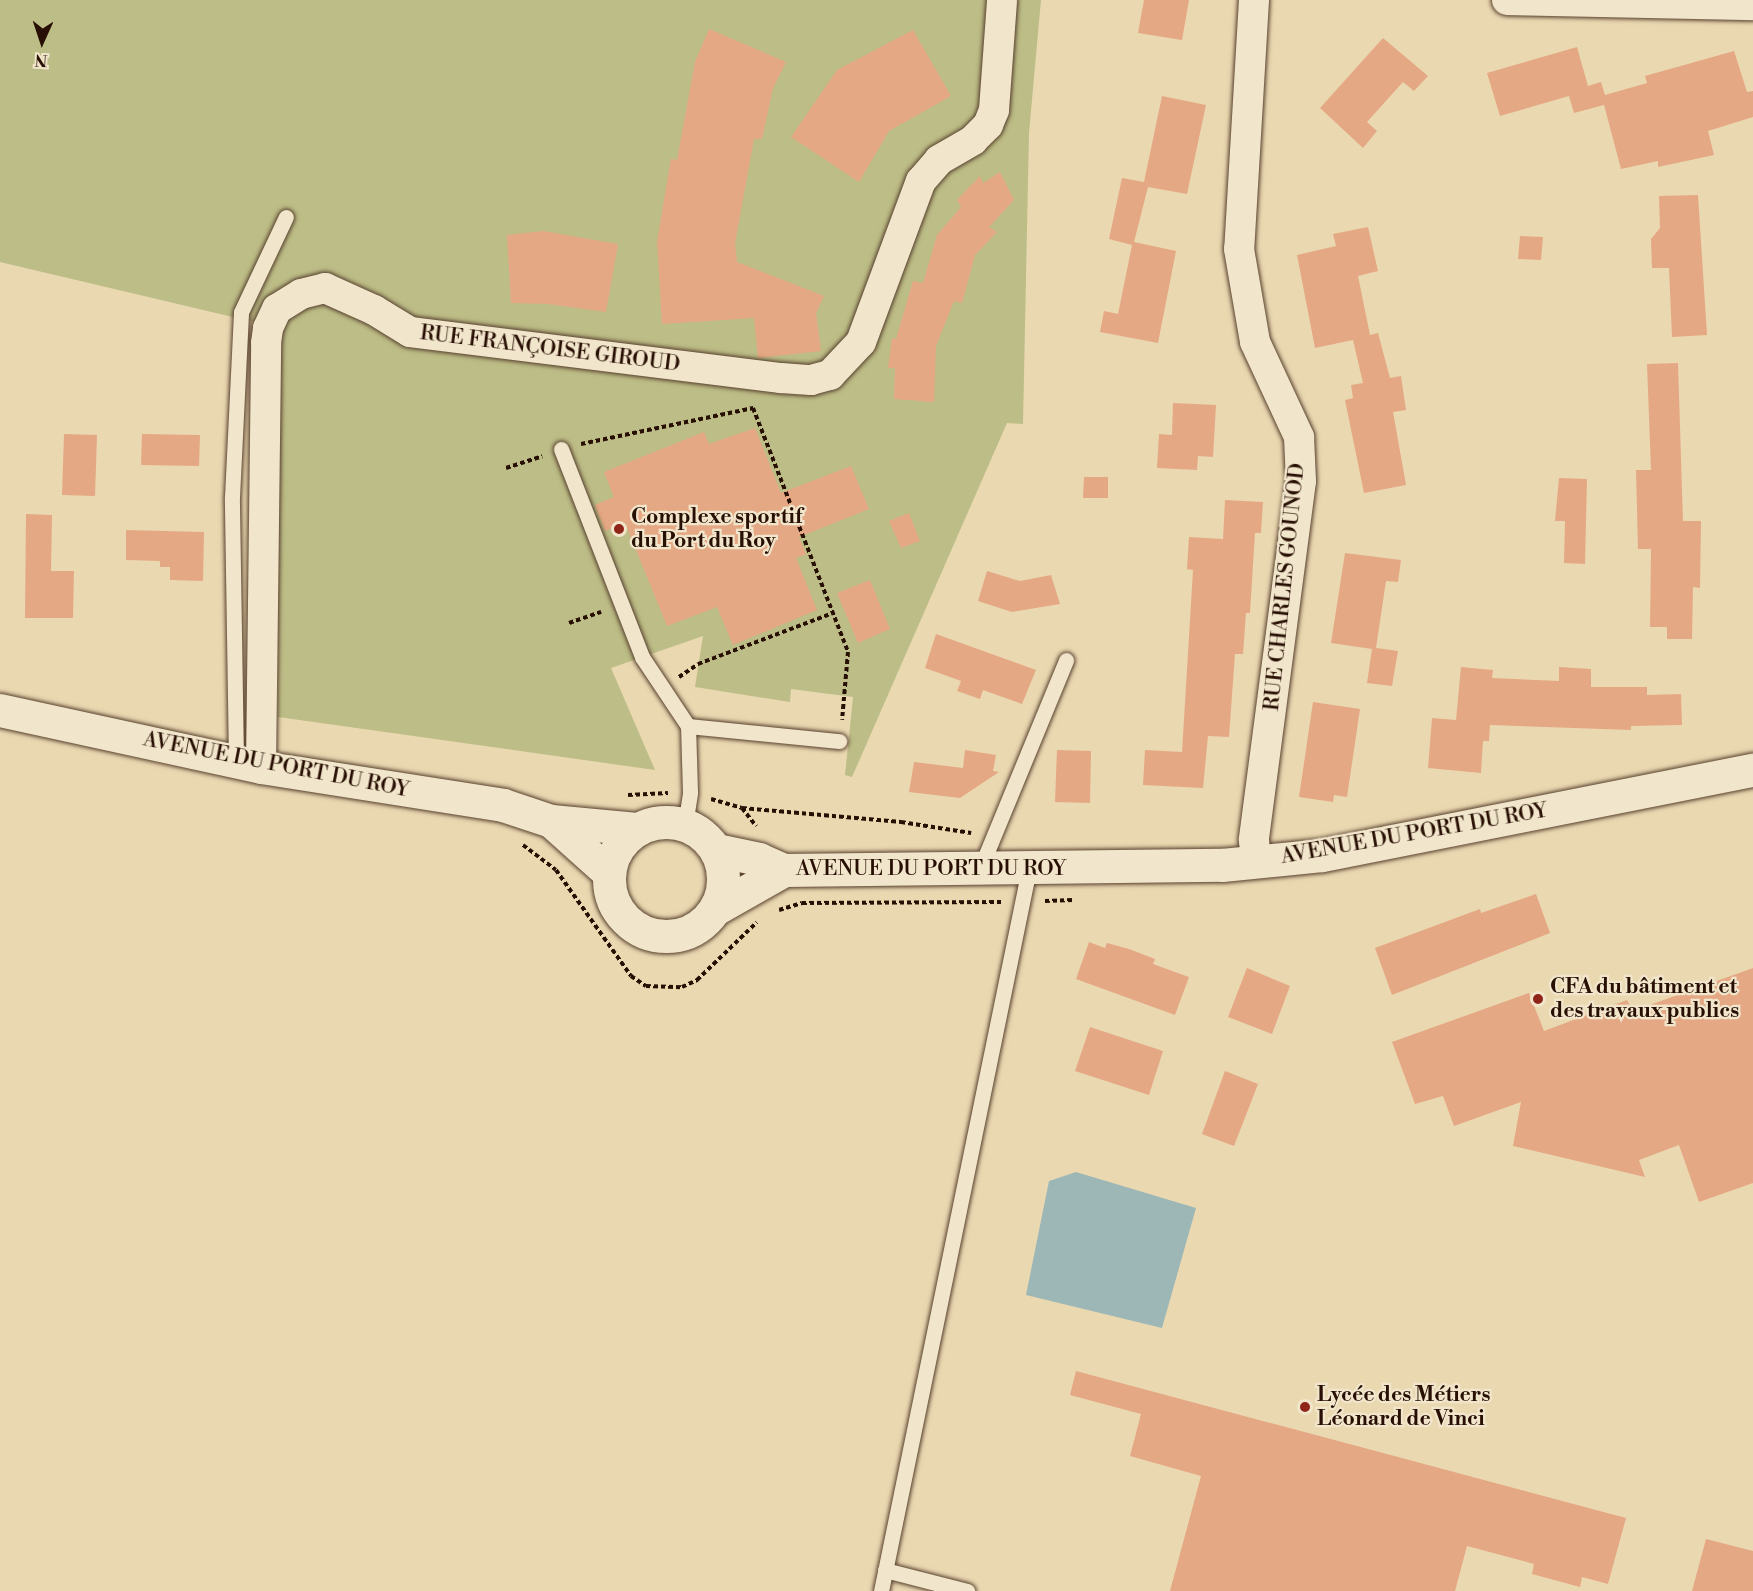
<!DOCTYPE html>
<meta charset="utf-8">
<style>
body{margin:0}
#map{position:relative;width:1753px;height:1591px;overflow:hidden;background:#ead8b1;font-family:"Libre Bodoni",serif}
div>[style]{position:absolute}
.green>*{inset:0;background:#bdbd87}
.water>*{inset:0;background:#9db7b7}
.building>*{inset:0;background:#e5a884}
.path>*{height:4px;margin-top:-2px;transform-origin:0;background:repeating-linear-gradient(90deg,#280f03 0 4.5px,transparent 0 7.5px)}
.roads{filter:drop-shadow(0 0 2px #58412e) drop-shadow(0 0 2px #58412e)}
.service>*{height:15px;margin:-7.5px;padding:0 7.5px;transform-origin:7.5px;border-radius:7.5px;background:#f1e6cc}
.minor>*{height:30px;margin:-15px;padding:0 15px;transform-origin:15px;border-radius:15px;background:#f1e6cc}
.tertiary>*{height:33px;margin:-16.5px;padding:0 16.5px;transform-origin:16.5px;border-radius:16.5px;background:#f1e6cc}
.tertiary>.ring{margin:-16.5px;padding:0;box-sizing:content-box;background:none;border:33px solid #f1e6cc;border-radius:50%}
.dots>*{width:16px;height:16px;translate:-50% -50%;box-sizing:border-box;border:3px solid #f1e6cc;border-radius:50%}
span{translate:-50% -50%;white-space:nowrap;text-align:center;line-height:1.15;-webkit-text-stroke:4.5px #f1e6cc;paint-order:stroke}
.street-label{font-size:21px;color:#280f03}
.poi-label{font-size:21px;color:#280f03;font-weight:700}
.left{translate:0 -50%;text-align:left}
.north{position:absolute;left:12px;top:12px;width:60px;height:60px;-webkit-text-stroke:4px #f1e6cc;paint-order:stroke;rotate:183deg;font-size:16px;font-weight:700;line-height:24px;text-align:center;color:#280f03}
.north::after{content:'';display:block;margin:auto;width:21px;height:27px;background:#280f03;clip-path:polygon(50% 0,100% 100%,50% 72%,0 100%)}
</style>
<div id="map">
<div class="green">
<i style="clip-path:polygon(0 0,1041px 0,1029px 133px,1023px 424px,1007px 423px,852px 777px,845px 775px,853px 697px,791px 689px,790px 702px,695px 687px,703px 636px,611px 668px,655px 770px,278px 717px,279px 328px,0 262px)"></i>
</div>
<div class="water">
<i style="clip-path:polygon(1076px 1172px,1196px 1208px,1162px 1328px,1026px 1295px,1049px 1181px)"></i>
</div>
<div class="building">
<i style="clip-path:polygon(1144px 0,1189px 0,1182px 40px,1138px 33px)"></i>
<i style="clip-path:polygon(709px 29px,786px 62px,773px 88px,762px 139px,754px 139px,735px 243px,737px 262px,824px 296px,816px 313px,821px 351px,758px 358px,754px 318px,662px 324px,657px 241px,671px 159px,677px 160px,695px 62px)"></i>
<i style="clip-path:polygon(913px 30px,951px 96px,889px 131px,859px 182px,791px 137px,837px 70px)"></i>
<i style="clip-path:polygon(1383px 38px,1428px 76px,1414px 91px,1403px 82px,1367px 122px,1377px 131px,1363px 148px,1320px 108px)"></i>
<i style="clip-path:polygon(1577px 47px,1588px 86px,1601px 82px,1605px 95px,1647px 83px,1645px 76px,1734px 51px,1747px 92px,1753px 91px,1753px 117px,1708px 131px,1714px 155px,1658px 167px,1658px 161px,1621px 169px,1604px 105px,1574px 113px,1569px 96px,1500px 116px,1487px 73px)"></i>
<i style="clip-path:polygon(1162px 96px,1206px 105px,1187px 194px,1148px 187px,1134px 242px,1176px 251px,1158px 343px,1100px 332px,1104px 311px,1118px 314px,1132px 245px,1109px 239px,1122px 178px,1144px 182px)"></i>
<i style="clip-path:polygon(1000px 172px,1014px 200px,989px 227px,997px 232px,975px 255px,962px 303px,954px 301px,936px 346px,934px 402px,894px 399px,895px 368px,888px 368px,892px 338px,896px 339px,913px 281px,923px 283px,937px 235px,961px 207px,957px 200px,980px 176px,983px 183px)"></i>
<i style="clip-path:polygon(1698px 195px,1707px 335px,1672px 337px,1669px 268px,1652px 268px,1651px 239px,1660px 228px,1659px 196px)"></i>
<i style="clip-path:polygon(1368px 227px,1378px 271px,1358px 276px,1370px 335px,1378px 333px,1390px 378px,1401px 376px,1406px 410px,1393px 412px,1406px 485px,1364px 493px,1345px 400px,1353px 398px,1351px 385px,1363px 383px,1353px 340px,1315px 348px,1297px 255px,1336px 246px,1333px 234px)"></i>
<i style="clip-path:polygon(543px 231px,618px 244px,606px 312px,548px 304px,511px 303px,507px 235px)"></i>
<i style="clip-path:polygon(1520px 236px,1543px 237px,1541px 260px,1518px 259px)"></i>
<i style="clip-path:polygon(1678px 363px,1683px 521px,1701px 521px,1700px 588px,1693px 587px,1692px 639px,1667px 639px,1667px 627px,1650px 627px,1651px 549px,1638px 549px,1636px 470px,1651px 470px,1647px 364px)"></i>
<i style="clip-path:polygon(1173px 403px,1216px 405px,1213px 457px,1198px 456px,1197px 470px,1157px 468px,1159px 434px,1172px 435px)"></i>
<i style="clip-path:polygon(755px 428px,781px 493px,851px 466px,869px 509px,799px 537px,806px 554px,796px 558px,817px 610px,733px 645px,717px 607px,667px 626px,625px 523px,605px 531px,595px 505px,614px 497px,604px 472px,704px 432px,709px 444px)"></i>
<i style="clip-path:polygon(64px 434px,97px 435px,95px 496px,62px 495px)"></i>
<i style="clip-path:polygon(142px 434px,200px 435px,199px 466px,141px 465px)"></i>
<i style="clip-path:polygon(1084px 477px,1108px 477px,1108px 498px,1083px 498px)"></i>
<i style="clip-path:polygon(1559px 478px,1587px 479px,1585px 564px,1564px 563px,1565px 521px,1555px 521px)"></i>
<i style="clip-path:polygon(1225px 500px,1263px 502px,1261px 533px,1255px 533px,1250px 613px,1246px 613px,1243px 654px,1235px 654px,1229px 737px,1208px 736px,1203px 788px,1143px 785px,1145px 750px,1182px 752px,1193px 570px,1187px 569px,1189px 537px,1223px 539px)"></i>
<i style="clip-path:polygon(909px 513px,920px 541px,901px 548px,889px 521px)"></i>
<i style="clip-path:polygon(26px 514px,52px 515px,51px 571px,74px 571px,73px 618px,25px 618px)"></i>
<i style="clip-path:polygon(126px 530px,204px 532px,203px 581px,170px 580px,170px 567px,160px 567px,160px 561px,126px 560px)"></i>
<i style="clip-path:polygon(1345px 553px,1401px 560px,1398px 582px,1386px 581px,1376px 648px,1398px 651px,1392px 686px,1367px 683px,1372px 649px,1331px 643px)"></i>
<i style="clip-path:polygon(987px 571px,1020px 581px,1051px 575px,1060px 604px,1012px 612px,978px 601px)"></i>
<i style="clip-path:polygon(870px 580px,890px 629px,858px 643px,837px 593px)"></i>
<i style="clip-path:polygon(936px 634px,1036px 670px,1022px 704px,983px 690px,980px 699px,957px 691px,961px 681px,925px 668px)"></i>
<i style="clip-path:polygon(1461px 667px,1493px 670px,1492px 678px,1559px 681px,1559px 667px,1591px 669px,1591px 687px,1647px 687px,1647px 695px,1681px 694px,1682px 725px,1631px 726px,1631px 730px,1490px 725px,1489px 741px,1483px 741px,1481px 773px,1428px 768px,1432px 718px,1456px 720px)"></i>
<i style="clip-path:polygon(1313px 702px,1360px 709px,1347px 797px,1334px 795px,1333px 802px,1299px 797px)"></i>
<i style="clip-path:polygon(965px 750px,996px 755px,993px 771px,999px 772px,960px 798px,909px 792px,914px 762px,963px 768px)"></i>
<i style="clip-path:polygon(1057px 750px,1091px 751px,1090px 803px,1055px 802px)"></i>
<i style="clip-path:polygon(1536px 894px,1550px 933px,1392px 995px,1375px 948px,1480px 909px,1481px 913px)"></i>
<i style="clip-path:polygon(1089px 942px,1105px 948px,1107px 943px,1129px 949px,1155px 959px,1153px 964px,1189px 977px,1175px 1015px,1076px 979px)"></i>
<i style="clip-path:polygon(1247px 968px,1290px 986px,1272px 1034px,1228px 1017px)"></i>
<i style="clip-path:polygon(1753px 968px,1753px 1183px,1699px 1202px,1679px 1145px,1639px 1160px,1645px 1177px,1513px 1146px,1521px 1102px,1454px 1126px,1443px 1096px,1415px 1104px,1392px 1042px,1529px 993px,1544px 1031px,1627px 1000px,1633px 1011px)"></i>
<i style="clip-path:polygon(1090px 1027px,1163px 1051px,1149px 1095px,1075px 1071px)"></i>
<i style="clip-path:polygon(1225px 1071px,1258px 1084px,1234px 1146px,1202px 1134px)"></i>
<i style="clip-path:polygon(1076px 1371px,1626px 1518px,1608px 1584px,1582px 1577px,1580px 1587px,1532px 1574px,1534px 1564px,1467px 1546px,1455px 1591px,1170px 1591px,1201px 1476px,1130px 1456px,1141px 1414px,1070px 1395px)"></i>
<i style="clip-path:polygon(1706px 1539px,1753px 1551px,1753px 1591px,1692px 1591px)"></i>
</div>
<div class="path">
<i style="left:581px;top:444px;width:176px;rotate:-11.8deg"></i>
<i style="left:753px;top:408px;width:262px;rotate:68.7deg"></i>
<i style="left:848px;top:652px;width:68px;rotate:95deg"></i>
<i style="left:506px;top:468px;width:38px;rotate:-18deg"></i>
<i style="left:569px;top:623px;width:34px;rotate:-19deg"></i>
<i style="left:679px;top:677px;width:23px;rotate:-34deg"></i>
<i style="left:698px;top:664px;width:144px;rotate:-20.7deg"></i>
<i style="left:628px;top:795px;width:40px;rotate:-2.9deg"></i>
<i style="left:711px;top:799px;width:32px;rotate:16deg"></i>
<i style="left:742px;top:808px;width:23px;rotate:52deg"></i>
<i style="left:742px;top:808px;width:160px;rotate:5deg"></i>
<i style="left:901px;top:822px;width:71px;rotate:8.9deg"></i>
<i style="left:523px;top:845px;width:41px;rotate:37.1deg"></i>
<i style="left:556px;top:870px;width:130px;rotate:54.7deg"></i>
<i style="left:631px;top:976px;width:18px;rotate:34deg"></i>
<i style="left:646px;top:986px;width:36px;rotate:2deg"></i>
<i style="left:682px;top:987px;width:17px;rotate:-25deg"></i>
<i style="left:697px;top:980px;width:83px;rotate:-44deg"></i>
<i style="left:1045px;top:901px;width:28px;rotate:-2deg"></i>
<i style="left:779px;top:910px;width:24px;rotate:-17deg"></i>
<i style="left:802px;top:903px;width:199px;rotate:-0.3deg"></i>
</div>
<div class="roads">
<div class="service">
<i style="left:561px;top:449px;width:223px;rotate:68.7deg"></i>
<i style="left:642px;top:657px;width:83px;rotate:56.3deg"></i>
<i style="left:236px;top:761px;width:264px;rotate:-90.9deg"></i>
<i style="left:232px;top:497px;width:185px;rotate:-87.2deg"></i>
<i style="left:241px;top:312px;width:105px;rotate:-64.7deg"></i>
<i style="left:685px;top:825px;width:33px;rotate:-81deg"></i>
<i style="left:690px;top:792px;width:66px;rotate:-91.7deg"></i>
<i style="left:688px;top:726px;width:152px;rotate:5.7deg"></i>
<i style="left:980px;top:869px;width:226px;rotate:-67.6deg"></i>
<i style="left:885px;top:1570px;width:85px;rotate:14.4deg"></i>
<i style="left:881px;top:1591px;width:737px;rotate:-78.42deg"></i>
</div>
<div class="minor">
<i style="left:1254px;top:0;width:249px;rotate:93.4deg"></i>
<i style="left:1239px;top:249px;width:94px;rotate:80.2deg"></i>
<i style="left:1255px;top:342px;width:105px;rotate:65.1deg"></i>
<i style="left:1299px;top:437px;width:44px;rotate:87.4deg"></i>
<i style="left:1301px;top:481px;width:362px;rotate:97.5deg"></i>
<i style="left:1254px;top:840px;width:21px;rotate:85deg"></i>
<i style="left:1507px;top:0;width:246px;rotate:1.2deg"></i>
<i style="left:261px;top:767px;width:424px;rotate:-89.3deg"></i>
<i style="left:266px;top:343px;width:15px;rotate:-82deg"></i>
<i style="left:268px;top:328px;width:21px;rotate:-65deg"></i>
<i style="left:277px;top:309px;width:28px;rotate:-32deg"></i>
<i style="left:301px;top:294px;width:25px;rotate:-14deg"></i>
<i style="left:325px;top:288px;width:54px;rotate:24.2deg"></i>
<i style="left:374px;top:310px;width:42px;rotate:31.4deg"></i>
<i style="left:410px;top:332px;width:374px;rotate:7.1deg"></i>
<i style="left:781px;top:378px;width:30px;rotate:4deg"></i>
<i style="left:811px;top:380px;width:20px;rotate:-15deg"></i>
<i style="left:830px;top:375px;width:45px;rotate:-46.8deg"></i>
<i style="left:861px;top:342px;width:172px;rotate:-69.6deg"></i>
<i style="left:921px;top:181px;width:28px;rotate:-49deg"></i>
<i style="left:939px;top:160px;width:39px;rotate:-30deg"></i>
<i style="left:973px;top:140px;width:21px;rotate:-45deg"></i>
<i style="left:988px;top:125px;width:16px;rotate:-68deg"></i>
<i style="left:994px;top:110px;width:110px;rotate:-85.8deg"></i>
</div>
<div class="tertiary">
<i style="left:0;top:710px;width:267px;rotate:12.3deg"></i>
<i style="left:261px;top:767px;width:245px;rotate:8.9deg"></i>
<i style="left:503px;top:805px;width:51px;rotate:18.4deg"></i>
<i style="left:551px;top:821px;width:86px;rotate:5.3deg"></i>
<i style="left:551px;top:821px;width:76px;rotate:41.8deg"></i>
<i class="ring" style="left:609px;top:822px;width:81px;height:81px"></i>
<i style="left:716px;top:850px;width:44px;rotate:11.8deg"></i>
<i style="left:759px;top:859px;width:27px;rotate:24deg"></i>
<i style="left:784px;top:870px;width:438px;rotate:-0.7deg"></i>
<i style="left:1222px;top:865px;width:100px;rotate:-5.7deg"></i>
<i style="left:1322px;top:855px;width:439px;rotate:-11.2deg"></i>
<i style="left:717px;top:908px;width:77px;rotate:-29.6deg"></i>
</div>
</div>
<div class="dots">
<i style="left:619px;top:529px;background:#8f2418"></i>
<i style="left:1538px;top:999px;background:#8f2418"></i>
<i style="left:1305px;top:1407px;background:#8f2418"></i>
</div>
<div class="street-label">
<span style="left:550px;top:349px;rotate:7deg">RUE FRANÇOISE GIROUD</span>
<span style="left:1285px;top:587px;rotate:-84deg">RUE CHARLES GOUNOD</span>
<span style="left:276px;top:765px;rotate:11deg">AVENUE DU PORT DU ROY</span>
<span style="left:1414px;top:834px;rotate:-10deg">AVENUE DU PORT DU ROY</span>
<span style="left:931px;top:869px">AVENUE DU PORT DU ROY</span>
</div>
<div class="poi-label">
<span class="left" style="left:631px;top:529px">Complexe sportif<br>du Port du Roy</span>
<span class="left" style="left:1550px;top:999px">CFA du bâtiment et<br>des travaux publics</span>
<span class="left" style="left:1317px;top:1407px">Lycée des Métiers<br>Léonard de Vinci</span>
</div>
<div class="north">N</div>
</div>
